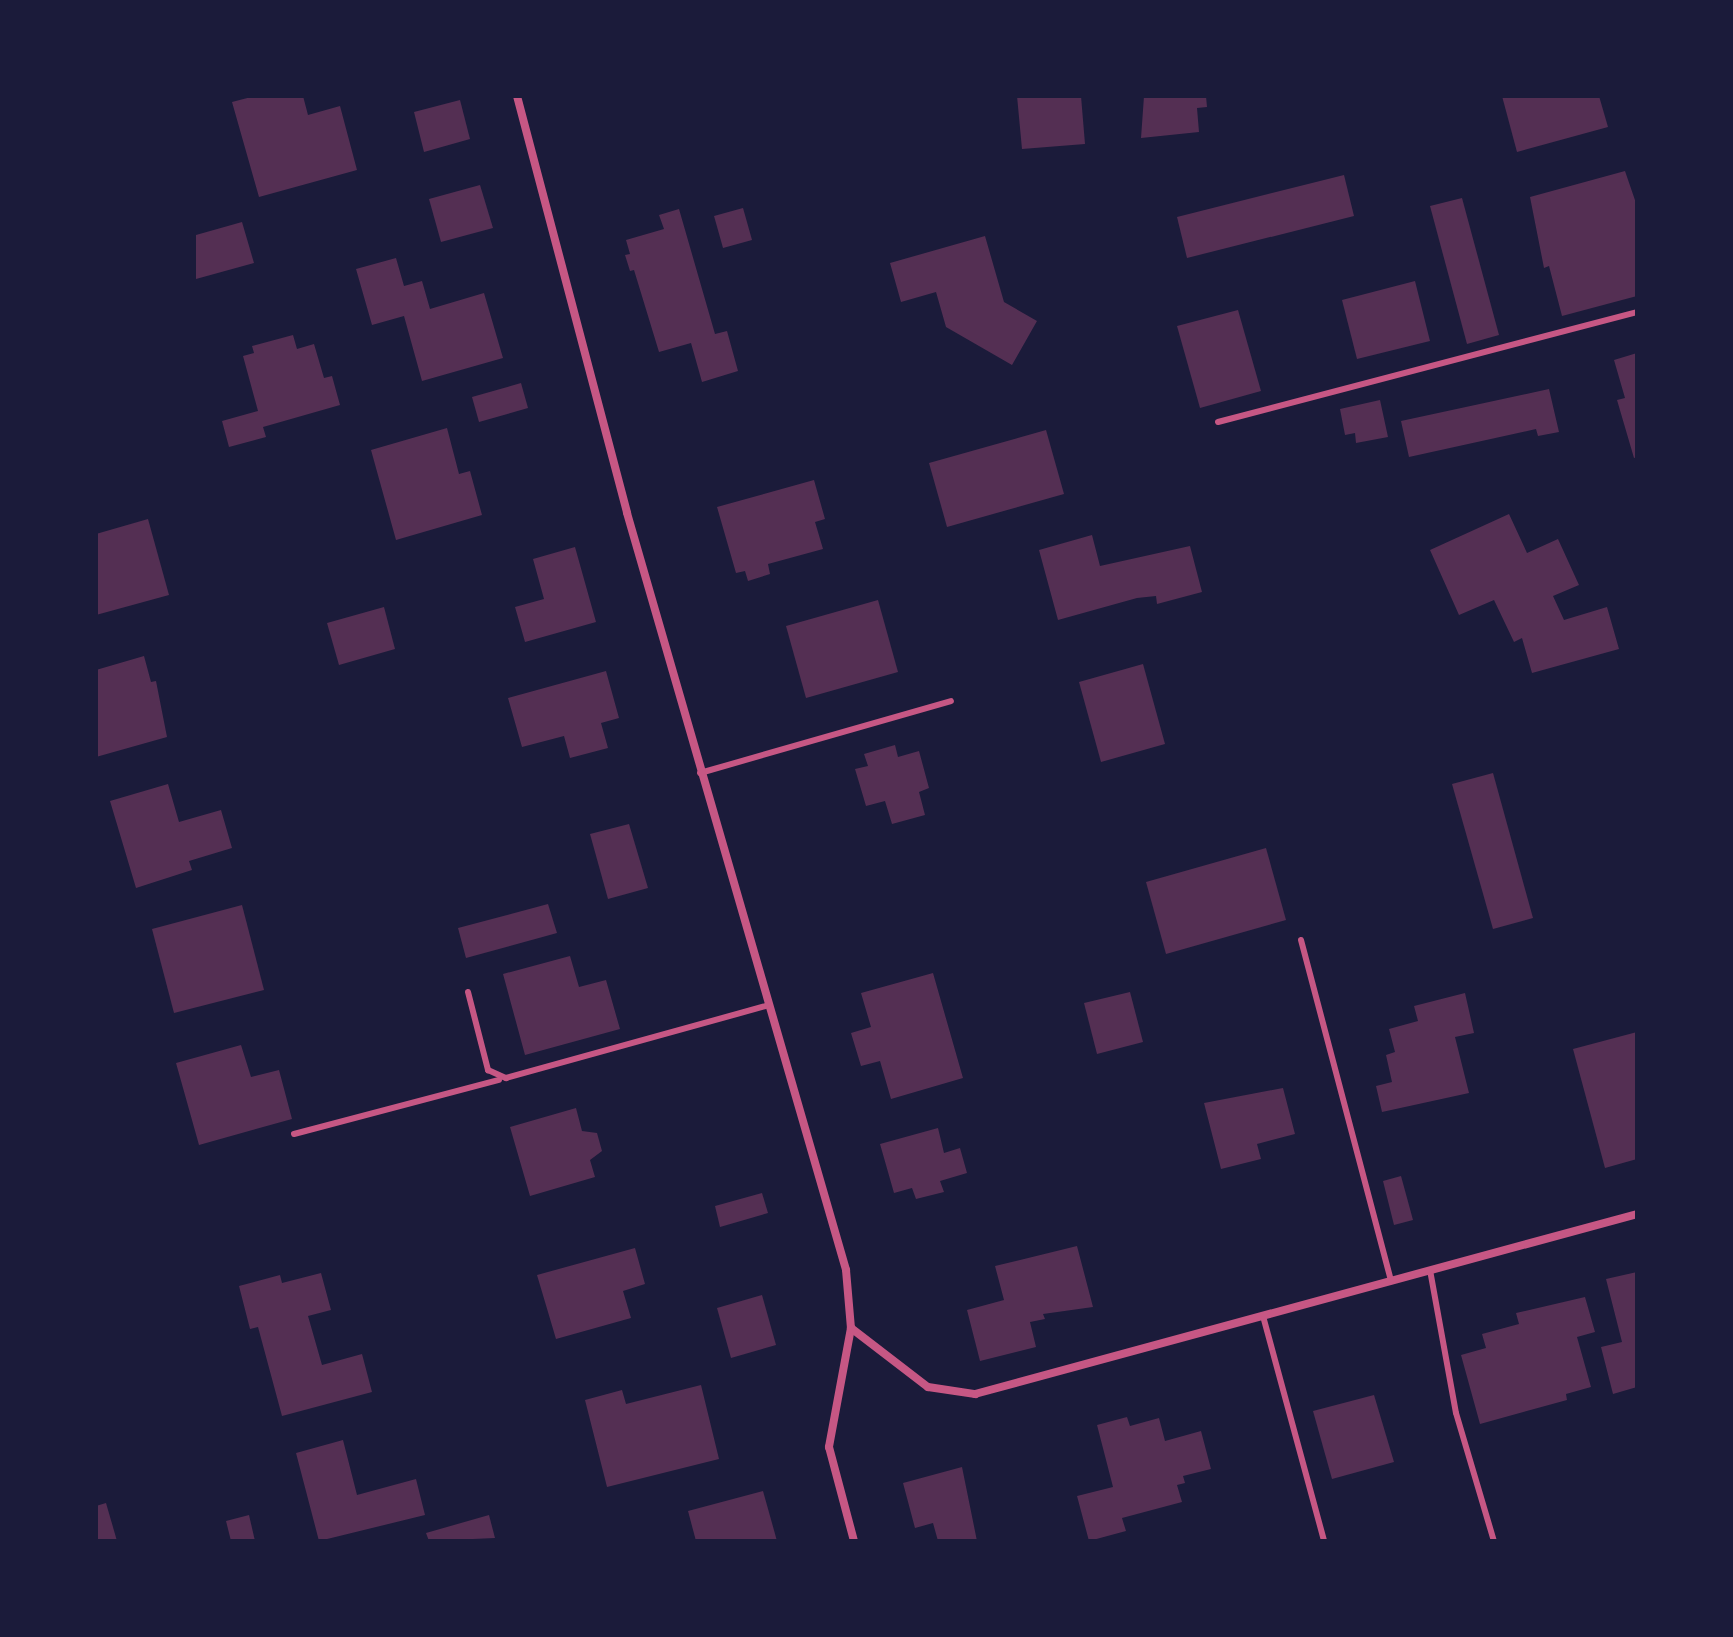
<!DOCTYPE html>
<style>
body{margin:0}
#map{position:relative;width:1733px;height:1637px;overflow:hidden;background:#1b1b3a;font-family:"Varela Round",sans-serif}
div>[style]{position:absolute}
.building>*{inset:0;background:#542f53}
.service>*{height:6px;margin:-3px;padding:0 3px;transform-origin:3px;border-radius:3px;background:#c65784}
.minor>*{height:8px;margin:-4px;padding:0 4px;transform-origin:4px;border-radius:4px;background:#c65784}
span{translate:-50% -50%;white-space:nowrap;text-align:center;line-height:1.15;-webkit-text-stroke:7px #1b1b3a;paint-order:stroke}
.frame{position:absolute;inset:0;border:98px solid #1b1b3a;pointer-events:none}
</style>
<div id="map">
<div class="building">
<i style="clip-path:polygon(255px 96px,303px 96px,308px 115px,340px 106px,357px 170px,259px 197px,232px 102px)"></i>
<i style="clip-path:polygon(1017px 96px,1081px 96px,1085px 144px,1022px 149px)"></i>
<i style="clip-path:polygon(1144px 96px,1206px 96px,1207px 107px,1197px 108px,1199px 132px,1141px 138px)"></i>
<i style="clip-path:polygon(1502px 96px,1599px 96px,1608px 127px,1517px 152px)"></i>
<i style="clip-path:polygon(460px 100px,470px 139px,424px 152px,414px 112px)"></i>
<i style="clip-path:polygon(1625px 171px,1637px 206px,1637px 296px,1562px 316px,1549px 266px,1544px 268px,1530px 197px)"></i>
<i style="clip-path:polygon(1344px 175px,1354px 216px,1187px 258px,1177px 217px)"></i>
<i style="clip-path:polygon(480px 185px,493px 228px,441px 242px,429px 199px)"></i>
<i style="clip-path:polygon(1462px 198px,1499px 335px,1467px 344px,1430px 206px)"></i>
<i style="clip-path:polygon(743px 208px,752px 240px,723px 248px,714px 216px)"></i>
<i style="clip-path:polygon(679px 209px,715px 334px,727px 331px,738px 371px,702px 382px,691px 343px,659px 352px,634px 270px,630px 271px,625px 255px,630px 254px,626px 240px,664px 229px,659px 215px)"></i>
<i style="clip-path:polygon(242px 222px,254px 263px,196px 279px,196px 235px)"></i>
<i style="clip-path:polygon(985px 236px,1004px 302px,1037px 321px,1012px 365px,946px 327px,936px 292px,901px 302px,890px 263px)"></i>
<i style="clip-path:polygon(396px 258px,404px 286px,422px 281px,430px 309px,484px 293px,503px 358px,422px 381px,404px 316px,372px 325px,356px 269px)"></i>
<i style="clip-path:polygon(1415px 281px,1430px 341px,1357px 359px,1342px 300px)"></i>
<i style="clip-path:polygon(1238px 310px,1261px 391px,1200px 408px,1177px 326px)"></i>
<i style="clip-path:polygon(293px 335px,297px 349px,314px 344px,324px 378px,332px 376px,340px 405px,263px 427px,266px 437px,229px 447px,222px 421px,258px 411px,243px 356px,254px 353px,252px 346px)"></i>
<i style="clip-path:polygon(1637px 353px,1637px 457px,1634px 458px,1617px 400px,1625px 398px,1614px 360px)"></i>
<i style="clip-path:polygon(521px 383px,528px 408px,479px 422px,472px 397px)"></i>
<i style="clip-path:polygon(1549px 389px,1559px 432px,1538px 436px,1536px 429px,1409px 457px,1401px 421px)"></i>
<i style="clip-path:polygon(1380px 400px,1388px 437px,1356px 443px,1355px 433px,1345px 435px,1340px 409px)"></i>
<i style="clip-path:polygon(447px 428px,459px 474px,470px 471px,482px 515px,396px 540px,371px 450px)"></i>
<i style="clip-path:polygon(1046px 430px,1064px 494px,947px 527px,929px 463px)"></i>
<i style="clip-path:polygon(814px 480px,825px 519px,815px 522px,823px 549px,768px 564px,770px 574px,748px 581px,745px 571px,736px 573px,717px 507px)"></i>
<i style="clip-path:polygon(1509px 514px,1527px 553px,1558px 539px,1579px 585px,1553px 596px,1564px 620px,1607px 607px,1619px 649px,1532px 673px,1522px 638px,1514px 642px,1494px 600px,1459px 615px,1430px 550px)"></i>
<i style="clip-path:polygon(148px 519px,169px 595px,96px 615px,96px 534px)"></i>
<i style="clip-path:polygon(1092px 535px,1100px 566px,1190px 546px,1202px 592px,1157px 604px,1156px 596px,1137px 598px,1058px 620px,1039px 550px)"></i>
<i style="clip-path:polygon(575px 547px,596px 622px,525px 642px,515px 607px,544px 599px,533px 559px)"></i>
<i style="clip-path:polygon(878px 600px,898px 672px,806px 698px,786px 626px)"></i>
<i style="clip-path:polygon(384px 607px,395px 649px,339px 665px,327px 623px)"></i>
<i style="clip-path:polygon(144px 656px,151px 682px,156px 681px,167px 737px,96px 757px,96px 670px)"></i>
<i style="clip-path:polygon(1143px 664px,1165px 744px,1101px 762px,1079px 682px)"></i>
<i style="clip-path:polygon(606px 671px,619px 718px,601px 723px,608px 748px,570px 758px,564px 736px,522px 747px,508px 698px)"></i>
<i style="clip-path:polygon(895px 745px,898px 757px,919px 751px,929px 788px,919px 792px,925px 815px,892px 824px,885px 801px,866px 806px,855px 769px,868px 766px,864px 754px)"></i>
<i style="clip-path:polygon(1493px 773px,1533px 918px,1493px 929px,1452px 784px)"></i>
<i style="clip-path:polygon(168px 784px,179px 822px,221px 810px,232px 848px,189px 861px,192px 870px,136px 888px,110px 801px)"></i>
<i style="clip-path:polygon(629px 824px,648px 888px,608px 899px,590px 834px)"></i>
<i style="clip-path:polygon(1266px 848px,1286px 920px,1166px 954px,1146px 882px)"></i>
<i style="clip-path:polygon(548px 904px,557px 933px,466px 958px,458px 928px)"></i>
<i style="clip-path:polygon(242px 905px,264px 990px,174px 1013px,152px 929px)"></i>
<i style="clip-path:polygon(570px 956px,579px 987px,606px 980px,620px 1029px,525px 1055px,503px 974px)"></i>
<i style="clip-path:polygon(933px 973px,963px 1078px,891px 1099px,880px 1061px,861px 1066px,851px 1033px,871px 1027px,861px 993px)"></i>
<i style="clip-path:polygon(1130px 992px,1143px 1042px,1097px 1054px,1084px 1003px)"></i>
<i style="clip-path:polygon(1465px 993px,1474px 1033px,1455px 1037px,1469px 1093px,1382px 1112px,1376px 1086px,1392px 1082px,1386px 1055px,1395px 1052px,1389px 1029px,1418px 1021px,1414px 1006px)"></i>
<i style="clip-path:polygon(1637px 1032px,1637px 1159px,1605px 1168px,1573px 1049px)"></i>
<i style="clip-path:polygon(241px 1045px,251px 1077px,279px 1070px,292px 1119px,199px 1145px,176px 1063px)"></i>
<i style="clip-path:polygon(1283px 1088px,1295px 1134px,1257px 1144px,1261px 1159px,1221px 1169px,1204px 1103px)"></i>
<i style="clip-path:polygon(576px 1108px,582px 1131px,597px 1133px,602px 1151px,590px 1160px,595px 1177px,530px 1196px,510px 1127px)"></i>
<i style="clip-path:polygon(938px 1128px,944px 1153px,960px 1148px,967px 1173px,940px 1181px,944px 1192px,916px 1199px,912px 1188px,894px 1193px,880px 1144px)"></i>
<i style="clip-path:polygon(1401px 1176px,1413px 1220px,1394px 1225px,1383px 1181px)"></i>
<i style="clip-path:polygon(762px 1193px,768px 1213px,720px 1227px,715px 1206px)"></i>
<i style="clip-path:polygon(1077px 1246px,1093px 1307px,1043px 1314px,1045px 1319px,1030px 1322px,1036px 1347px,980px 1361px,967px 1310px,1004px 1300px,995px 1266px)"></i>
<i style="clip-path:polygon(635px 1248px,645px 1284px,623px 1291px,631px 1318px,556px 1339px,537px 1275px)"></i>
<i style="clip-path:polygon(1637px 1272px,1637px 1387px,1613px 1394px,1601px 1347px,1622px 1342px,1606px 1279px)"></i>
<i style="clip-path:polygon(321px 1273px,331px 1310px,308px 1316px,322px 1365px,362px 1354px,372px 1392px,282px 1416px,258px 1327px,250px 1329px,239px 1286px,280px 1275px,282px 1283px)"></i>
<i style="clip-path:polygon(762px 1295px,776px 1345px,731px 1358px,717px 1308px)"></i>
<i style="clip-path:polygon(1585px 1297px,1595px 1332px,1577px 1337px,1591px 1387px,1566px 1394px,1567px 1400px,1480px 1424px,1461px 1355px,1486px 1348px,1482px 1334px,1519px 1324px,1516px 1313px)"></i>
<i style="clip-path:polygon(701px 1385px,719px 1459px,607px 1487px,585px 1400px,622px 1390px,626px 1404px)"></i>
<i style="clip-path:polygon(1374px 1395px,1394px 1462px,1332px 1479px,1313px 1411px)"></i>
<i style="clip-path:polygon(1127px 1417px,1130px 1426px,1159px 1418px,1165px 1441px,1201px 1431px,1211px 1469px,1183px 1476px,1185px 1483px,1177px 1485px,1182px 1502px,1122px 1518px,1126px 1531px,1089px 1541px,1077px 1496px,1113px 1487px,1097px 1425px)"></i>
<i style="clip-path:polygon(343px 1440px,357px 1495px,416px 1479px,425px 1515px,319px 1541px,296px 1453px)"></i>
<i style="clip-path:polygon(962px 1467px,977px 1541px,938px 1541px,933px 1523px,915px 1528px,903px 1483px)"></i>
<i style="clip-path:polygon(763px 1491px,777px 1541px,696px 1541px,688px 1511px)"></i>
<i style="clip-path:polygon(106px 1503px,117px 1541px,96px 1541px,96px 1506px)"></i>
<i style="clip-path:polygon(249px 1515px,255px 1541px,231px 1541px,226px 1521px)"></i>
<i style="clip-path:polygon(489px 1515px,495px 1538px,429px 1541px,426px 1533px)"></i>
</div>
<div class="service">
<i style="left:1218px;top:422px;width:433px;rotate:-14.7deg"></i>
<i style="left:700px;top:773px;width:261px;rotate:-16deg"></i>
<i style="left:1301px;top:940px;width:353px;rotate:75.2deg"></i>
<i style="left:468px;top:992px;width:81px;rotate:75.6deg"></i>
<i style="left:488px;top:1070px;width:20px;rotate:24deg"></i>
<i style="left:506px;top:1078px;width:270px;rotate:-15.5deg"></i>
<i style="left:294px;top:1134px;width:212px;rotate:-14.8deg"></i>
<i style="left:1430px;top:1270px;width:145px;rotate:79.7deg"></i>
<i style="left:1456px;top:1413px;width:134px;rotate:73.5deg"></i>
<i style="left:1263px;top:1316px;width:233px;rotate:74.8deg"></i>
</div>
<div class="minor">
<i style="left:517px;top:96px;width:431px;rotate:75.2deg"></i>
<i style="left:627px;top:513px;width:788px;rotate:73.86deg"></i>
<i style="left:846px;top:1270px;width:58px;rotate:85.1deg"></i>
<i style="left:851px;top:1328px;width:121px;rotate:100.5deg"></i>
<i style="left:829px;top:1447px;width:97px;rotate:75.1deg"></i>
<i style="left:851px;top:1328px;width:97px;rotate:37.5deg"></i>
<i style="left:928px;top:1387px;width:48px;rotate:8.5deg"></i>
<i style="left:975px;top:1394px;width:686px;rotate:-15.21deg"></i>
</div>
<div class="frame"></div>
</div>
